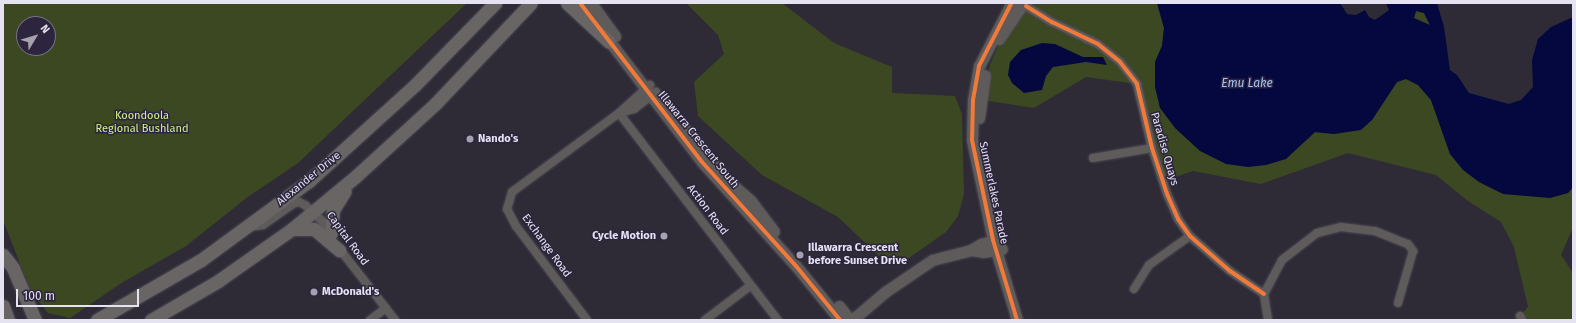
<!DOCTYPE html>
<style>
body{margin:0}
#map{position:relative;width:1576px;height:323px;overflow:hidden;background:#2e2b37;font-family:"Fira Sans",sans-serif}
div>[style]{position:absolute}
.green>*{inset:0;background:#3c4822}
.water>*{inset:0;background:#04083f}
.roads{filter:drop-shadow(0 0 1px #4c4954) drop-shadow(0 0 1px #4c4954)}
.minor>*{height:8px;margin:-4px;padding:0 4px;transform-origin:4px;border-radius:4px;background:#5e5b5a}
.tertiary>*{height:11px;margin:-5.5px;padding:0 5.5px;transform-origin:5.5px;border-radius:5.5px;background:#5e5b5a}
.primary>*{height:13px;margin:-6.5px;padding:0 6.5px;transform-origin:6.5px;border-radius:6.5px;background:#686564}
.cycleway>*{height:4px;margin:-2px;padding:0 2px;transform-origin:2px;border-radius:2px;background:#f17a3a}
.dots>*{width:11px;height:11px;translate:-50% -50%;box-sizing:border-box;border:2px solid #2c253d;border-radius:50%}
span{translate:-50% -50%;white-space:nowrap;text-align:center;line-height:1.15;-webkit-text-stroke:3px #2c253d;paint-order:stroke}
.park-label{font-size:11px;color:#d0f488}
.poi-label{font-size:11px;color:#e5e2f1;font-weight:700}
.left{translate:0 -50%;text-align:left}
.right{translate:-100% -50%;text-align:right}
.street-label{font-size:11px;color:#e5e2f1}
.water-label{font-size:12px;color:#a5c1f8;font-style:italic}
.frame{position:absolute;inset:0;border:4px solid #e5e2f1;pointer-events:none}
.north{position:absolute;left:16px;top:16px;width:40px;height:40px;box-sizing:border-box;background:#2c253d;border:1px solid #767185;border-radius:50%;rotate:52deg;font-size:11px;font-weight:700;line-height:16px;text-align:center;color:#e5e2f1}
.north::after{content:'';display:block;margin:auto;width:14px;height:18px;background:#a5a2b0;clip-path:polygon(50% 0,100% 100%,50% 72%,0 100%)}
.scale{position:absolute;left:16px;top:289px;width:123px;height:18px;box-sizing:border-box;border:2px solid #e5e2f1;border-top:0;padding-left:5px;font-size:12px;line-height:14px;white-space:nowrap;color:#e5e2f1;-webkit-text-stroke:3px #2c253d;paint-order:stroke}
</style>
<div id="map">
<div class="green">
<i style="clip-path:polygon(evenodd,3px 3px,467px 3px,298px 163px,249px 196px,186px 246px,123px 282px,70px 318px,48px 313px,31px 292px,3px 220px,3px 3px,24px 24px,48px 24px,48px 48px,24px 48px,24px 24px)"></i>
<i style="clip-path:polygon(686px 3px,782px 3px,834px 43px,892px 67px,892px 93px,955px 96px,962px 114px,964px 194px,958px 216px,946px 232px,906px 260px,879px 256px,838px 217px,762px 175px,698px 116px,694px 82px,724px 54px,718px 35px)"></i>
<i style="clip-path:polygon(1029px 3px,1157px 3px,1164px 28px,1162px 46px,1155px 62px,1308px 139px,1315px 132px,1334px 134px,1372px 120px,1397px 82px,1406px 79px,1418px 85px,1431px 100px,1450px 154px,1568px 193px,1573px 187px,1573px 227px,1561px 255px,1573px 273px,1573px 320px,1522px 320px,1520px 316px,1528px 307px,1514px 247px,1501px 222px,1468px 201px,1436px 175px,1348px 153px,1261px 184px,1193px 171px,1163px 181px,1137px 84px,1086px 77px,1034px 108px,982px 100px,990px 65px,1004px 32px)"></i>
<i style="clip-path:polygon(1416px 11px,1424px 13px,1430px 26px,1414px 18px)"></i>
</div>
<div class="water">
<i style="clip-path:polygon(evenodd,1157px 3px,1340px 3px,1347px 14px,1356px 15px,1365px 10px,1369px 17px,1375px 20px,1389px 10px,1386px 3px,1437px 3px,1444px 27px,1450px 70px,1457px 75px,1469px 93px,1509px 104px,1521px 100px,1533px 87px,1532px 60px,1538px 39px,1551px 27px,1573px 17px,1573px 187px,1568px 193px,1550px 198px,1503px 194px,1479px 182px,1463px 170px,1450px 154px,1431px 100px,1418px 85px,1406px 79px,1397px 82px,1372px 120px,1361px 130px,1334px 134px,1315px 132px,1286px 159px,1266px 165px,1248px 167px,1226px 164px,1200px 151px,1175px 128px,1160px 108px,1155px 87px,1155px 62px,1162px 46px,1164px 28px,1157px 3px,1416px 11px,1424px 13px,1430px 25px,1414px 18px,1416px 11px)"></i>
<i style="clip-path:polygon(1042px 43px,1055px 44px,1083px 57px,1103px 57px,1107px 65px,1086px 62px,1053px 67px,1046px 76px,1042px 90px,1024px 93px,1012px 83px,1008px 75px,1010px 62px,1021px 50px)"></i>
</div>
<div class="roads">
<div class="minor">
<i style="left:1026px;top:6px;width:31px;rotate:32deg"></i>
<i style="left:1052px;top:22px;width:51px;rotate:25.6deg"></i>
<i style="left:1098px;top:44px;width:28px;rotate:39deg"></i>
<i style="left:1120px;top:62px;width:28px;rotate:52deg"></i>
<i style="left:1137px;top:84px;width:66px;rotate:76.8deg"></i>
<i style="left:1152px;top:148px;width:48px;rotate:71.9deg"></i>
<i style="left:1167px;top:194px;width:27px;rotate:66deg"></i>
<i style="left:1178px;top:219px;width:21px;rotate:55deg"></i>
<i style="left:1190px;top:236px;width:53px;rotate:41.2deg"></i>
<i style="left:1230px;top:271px;width:41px;rotate:34.1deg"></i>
<i style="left:619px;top:113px;width:261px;rotate:52.5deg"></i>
<i style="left:620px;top:113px;width:15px;rotate:-16deg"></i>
<i style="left:634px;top:109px;width:28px;rotate:-38deg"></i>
<i style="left:1093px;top:158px;width:60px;rotate:-9.6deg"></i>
<i style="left:249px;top:227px;width:14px;rotate:-8deg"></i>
<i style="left:263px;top:225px;width:39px;rotate:-35deg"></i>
<i style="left:295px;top:203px;width:4px;rotate:-14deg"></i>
<i style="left:299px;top:202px;width:7px;rotate:27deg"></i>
<i style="left:305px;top:205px;width:22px;rotate:43deg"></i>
<i style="left:321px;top:220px;width:16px;rotate:52deg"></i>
<i style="left:338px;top:247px;width:93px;rotate:52deg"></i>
<i style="left:1134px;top:289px;width:28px;rotate:-58deg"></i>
<i style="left:1149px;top:265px;width:50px;rotate:-35.3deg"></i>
<i style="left:1520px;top:316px;width:4px;rotate:63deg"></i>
<i style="left:370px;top:320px;width:20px;rotate:-37deg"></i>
<i style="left:587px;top:320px;width:118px;rotate:-127.1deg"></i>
<i style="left:516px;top:226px;width:19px;rotate:-118deg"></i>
<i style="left:507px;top:209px;width:10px;rotate:-73deg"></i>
<i style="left:510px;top:199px;width:7px;rotate:-74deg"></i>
<i style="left:512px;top:192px;width:133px;rotate:-36.4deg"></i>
<i style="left:619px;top:113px;width:42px;rotate:-42.1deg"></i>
<i style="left:705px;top:320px;width:56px;rotate:-37.1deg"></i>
<i style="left:1268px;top:320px;width:26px;rotate:-99deg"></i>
<i style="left:1264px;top:294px;width:38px;rotate:-62deg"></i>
<i style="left:1282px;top:260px;width:44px;rotate:-37.6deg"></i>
<i style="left:1317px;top:233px;width:25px;rotate:-14deg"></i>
<i style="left:1341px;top:227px;width:34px;rotate:7deg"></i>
<i style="left:1375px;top:231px;width:35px;rotate:22deg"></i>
<i style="left:1408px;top:244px;width:9px;rotate:54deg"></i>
<i style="left:1413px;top:251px;width:54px;rotate:106.1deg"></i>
</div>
<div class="tertiary">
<i style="left:580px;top:3px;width:200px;rotate:52.5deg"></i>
<i style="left:702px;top:162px;width:140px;rotate:47.9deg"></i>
<i style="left:796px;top:266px;width:70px;rotate:50.8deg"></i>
<i style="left:591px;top:3px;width:41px;rotate:54deg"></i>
<i style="left:1011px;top:4px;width:70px;rotate:117.3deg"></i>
<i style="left:979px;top:66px;width:35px;rotate:100deg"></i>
<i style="left:973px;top:100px;width:40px;rotate:91.4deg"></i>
<i style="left:972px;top:140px;width:102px;rotate:78.1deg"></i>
<i style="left:993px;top:240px;width:84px;rotate:73.3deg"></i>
<i style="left:999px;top:39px;width:37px;rotate:-56deg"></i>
<i style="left:979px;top:118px;width:43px;rotate:-82.1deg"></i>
<i style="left:686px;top:130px;width:65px;rotate:50.6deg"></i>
<i style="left:727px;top:180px;width:32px;rotate:41deg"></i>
<i style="left:751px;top:201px;width:38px;rotate:53deg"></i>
<i style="left:971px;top:250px;width:12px;rotate:9deg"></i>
<i style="left:983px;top:252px;width:19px;rotate:-9deg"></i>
<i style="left:839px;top:306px;width:18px;rotate:52deg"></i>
<i style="left:852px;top:320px;width:43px;rotate:-40.3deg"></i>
<i style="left:885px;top:292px;width:57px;rotate:-34.2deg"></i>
<i style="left:932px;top:260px;width:40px;rotate:-14.4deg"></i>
<i style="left:971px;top:250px;width:12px;rotate:-31deg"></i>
<i style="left:981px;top:244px;width:19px;rotate:-16deg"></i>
</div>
<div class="primary">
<i style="left:567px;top:3px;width:57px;rotate:42.9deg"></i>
<i style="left:292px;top:229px;width:22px"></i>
<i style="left:314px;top:229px;width:33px;rotate:40deg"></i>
<i style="left:331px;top:233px;width:23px;rotate:-85deg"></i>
<i style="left:333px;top:210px;width:22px;rotate:-58deg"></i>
<i style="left:3px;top:255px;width:16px;rotate:52deg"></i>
<i style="left:13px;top:268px;width:56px;rotate:67.1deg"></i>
<i style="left:3px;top:306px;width:15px;rotate:70deg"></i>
<i style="left:97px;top:320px;width:120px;rotate:-30deg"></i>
<i style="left:201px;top:260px;width:134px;rotate:-36.2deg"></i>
<i style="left:309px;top:181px;width:143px;rotate:-42.2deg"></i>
<i style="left:415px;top:85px;width:115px;rotate:-45.7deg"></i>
<i style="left:151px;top:320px;width:78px;rotate:-30.2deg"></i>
<i style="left:218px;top:281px;width:90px;rotate:-35.1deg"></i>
<i style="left:292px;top:229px;width:82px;rotate:-39.5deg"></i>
<i style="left:355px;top:177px;width:108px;rotate:-42.4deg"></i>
<i style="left:435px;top:104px;width:139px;rotate:-46.5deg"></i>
</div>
</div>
<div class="cycleway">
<i style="left:580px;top:3px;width:200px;rotate:52.5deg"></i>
<i style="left:702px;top:162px;width:140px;rotate:47.9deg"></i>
<i style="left:796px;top:266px;width:70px;rotate:50.8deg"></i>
<i style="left:1011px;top:4px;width:70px;rotate:117.3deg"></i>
<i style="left:979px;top:66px;width:35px;rotate:100deg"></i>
<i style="left:973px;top:100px;width:40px;rotate:91.4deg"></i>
<i style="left:972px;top:140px;width:102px;rotate:78.1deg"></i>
<i style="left:993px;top:240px;width:84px;rotate:73.3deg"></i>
<i style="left:1026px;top:6px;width:31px;rotate:32deg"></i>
<i style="left:1052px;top:22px;width:51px;rotate:25.6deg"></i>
<i style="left:1098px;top:44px;width:28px;rotate:39deg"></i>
<i style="left:1120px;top:62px;width:28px;rotate:52deg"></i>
<i style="left:1137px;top:84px;width:66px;rotate:76.8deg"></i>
<i style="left:1152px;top:148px;width:48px;rotate:71.9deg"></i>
<i style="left:1167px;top:194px;width:27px;rotate:66deg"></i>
<i style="left:1178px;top:219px;width:21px;rotate:55deg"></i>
<i style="left:1190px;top:236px;width:53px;rotate:41.2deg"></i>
<i style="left:1230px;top:271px;width:41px;rotate:34.1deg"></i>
</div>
<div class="dots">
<i style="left:470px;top:139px;background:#a5a2b0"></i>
<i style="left:664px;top:236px;background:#a5a2b0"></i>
<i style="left:800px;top:255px;background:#a5a2b0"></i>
<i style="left:314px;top:292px;background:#a5a2b0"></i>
</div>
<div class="park-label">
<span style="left:142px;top:123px">Koondoola<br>Regional Bushland</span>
</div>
<div class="poi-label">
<span class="left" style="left:478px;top:139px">Nando's</span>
<span class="right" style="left:656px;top:236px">Cycle Motion</span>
<span class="left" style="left:808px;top:255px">Illawarra Crescent<br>before Sunset Drive</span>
<span class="left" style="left:322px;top:292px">McDonald's</span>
</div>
<div class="street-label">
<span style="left:698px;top:140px;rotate:51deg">Illawarra Crescent South</span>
<span style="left:1164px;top:149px;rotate:74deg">Paradise Quays</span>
<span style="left:309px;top:179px;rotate:-39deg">Alexander Drive</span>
<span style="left:993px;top:193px;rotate:78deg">Summerlakes Parade</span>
<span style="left:707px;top:210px;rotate:53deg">Action Road</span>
<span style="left:347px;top:239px;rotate:54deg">Capital Road</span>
<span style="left:546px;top:246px;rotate:54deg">Exchange Road</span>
</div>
<div class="water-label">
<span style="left:1247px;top:84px">Emu Lake</span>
</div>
<div class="frame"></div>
<div class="north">N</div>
<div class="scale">100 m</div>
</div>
